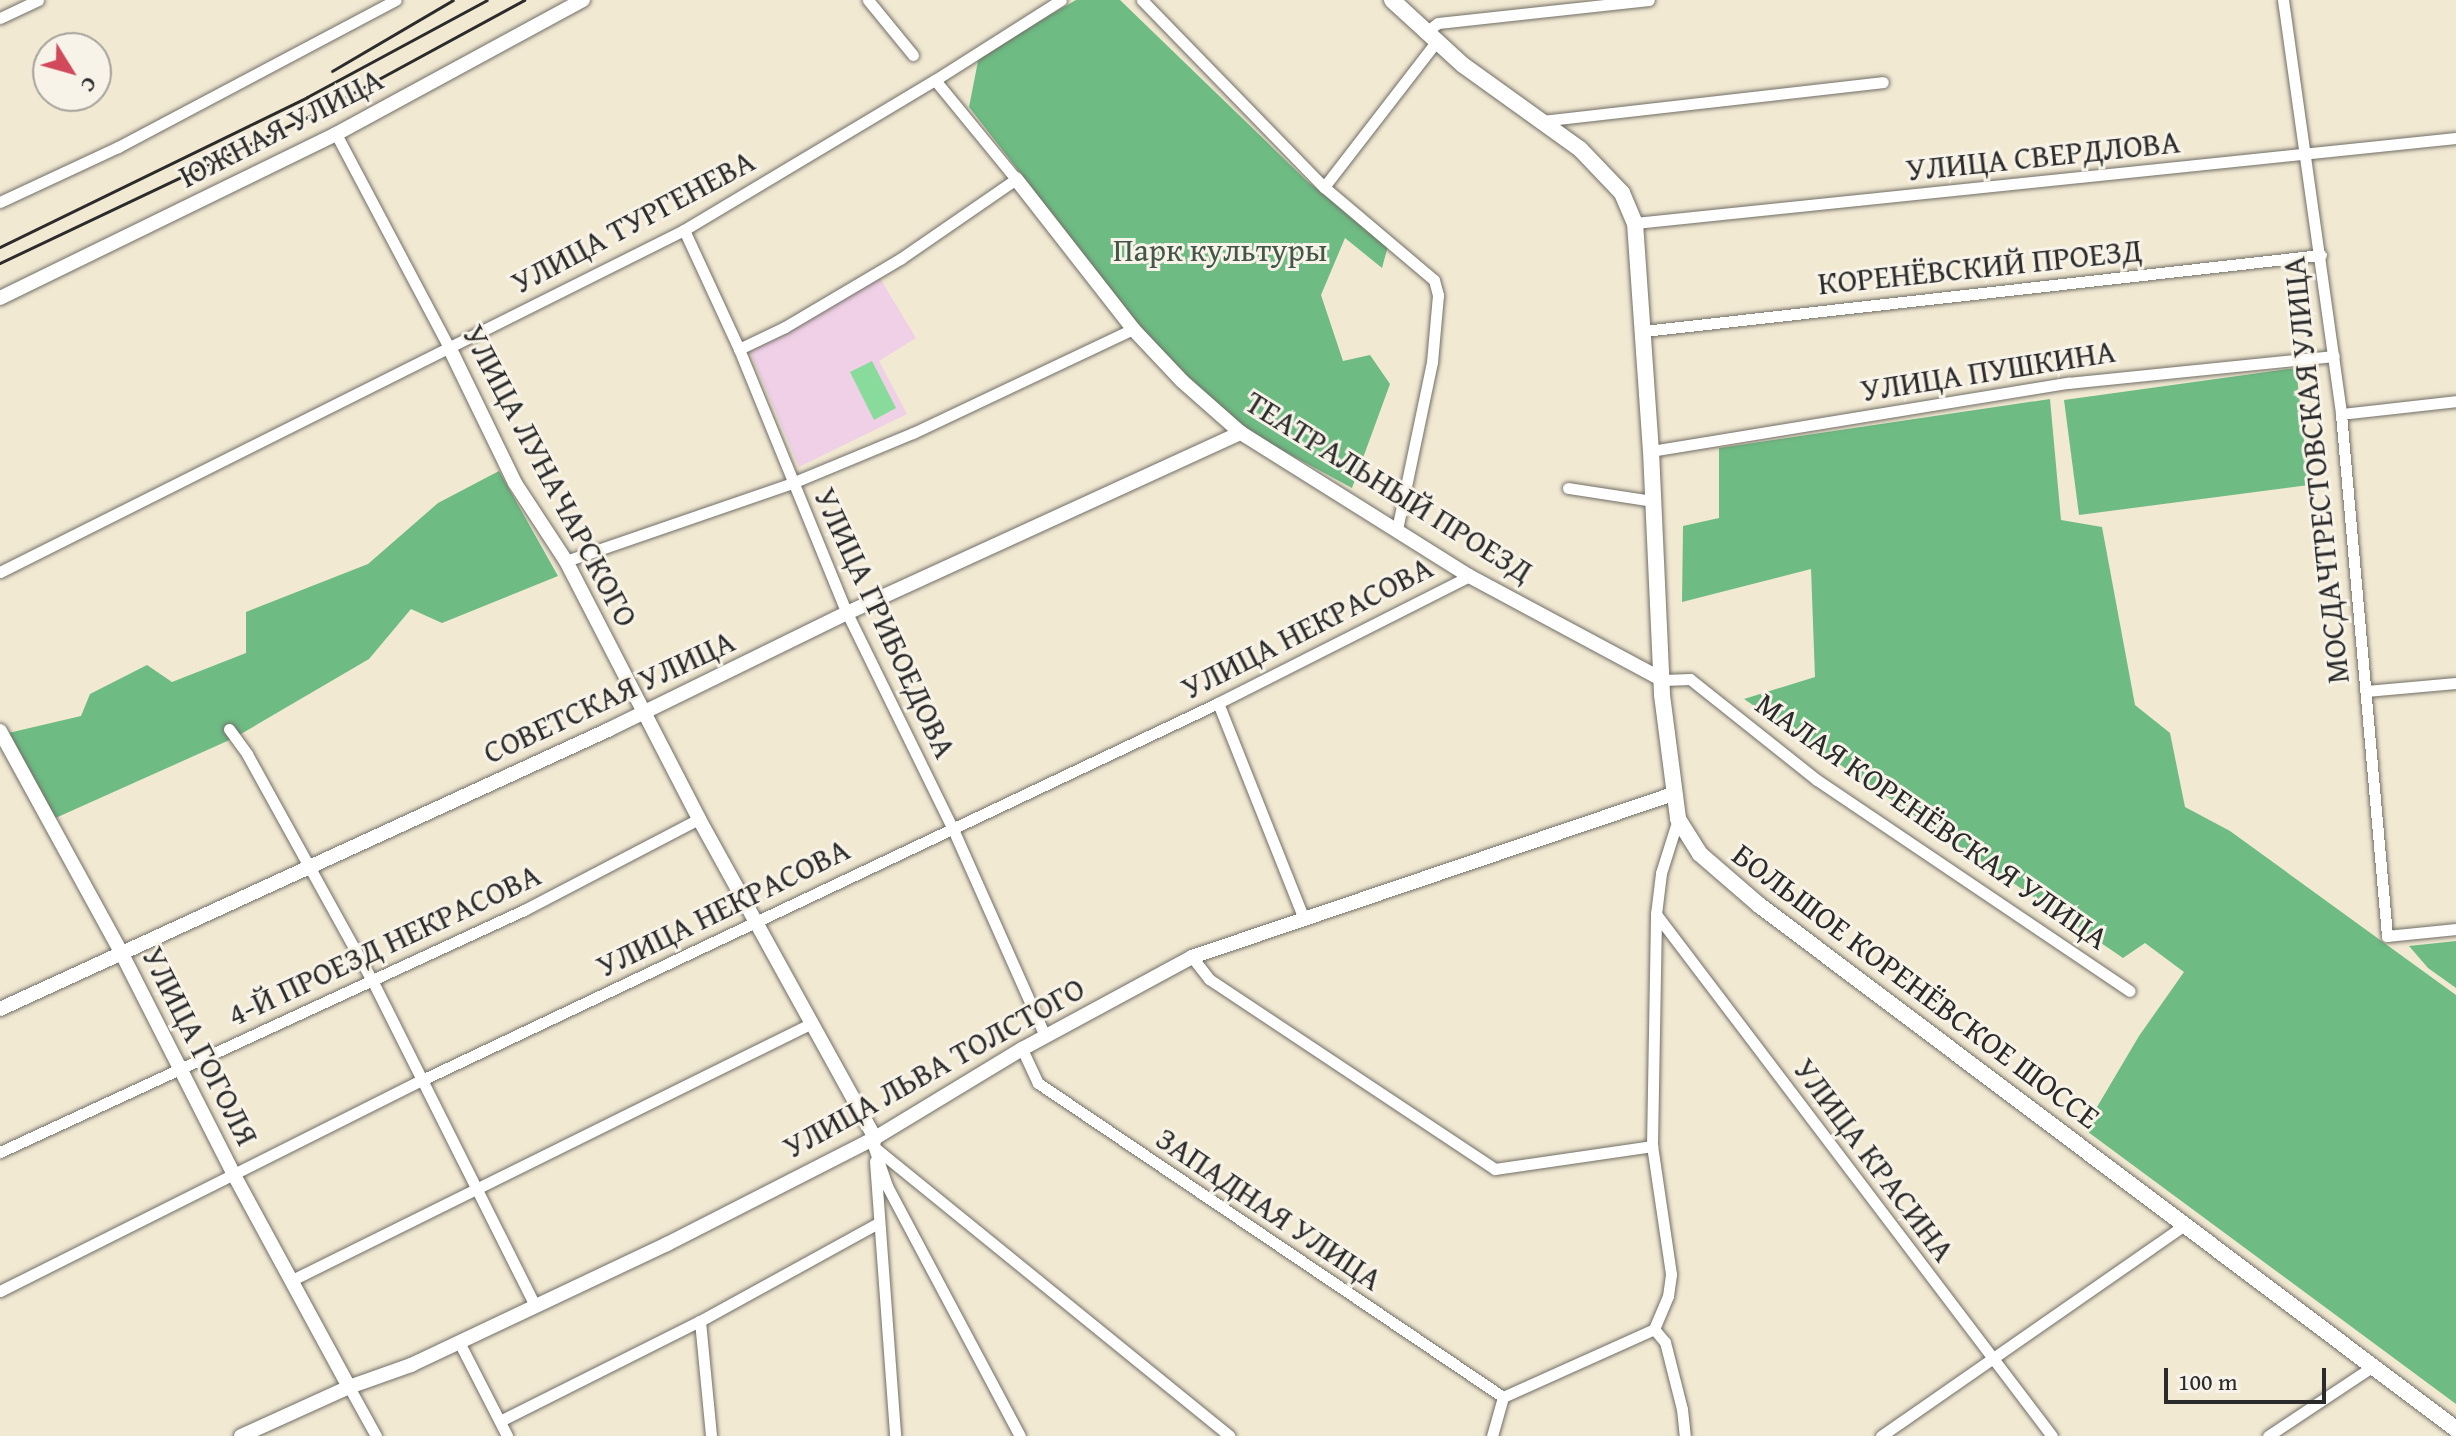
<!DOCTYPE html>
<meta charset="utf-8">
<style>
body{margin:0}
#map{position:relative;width:2456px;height:1436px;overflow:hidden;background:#f2e9d3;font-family:"Gentium Book Plus",serif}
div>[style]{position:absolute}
.built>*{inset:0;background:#efd0e6}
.green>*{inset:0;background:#89db9c}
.forest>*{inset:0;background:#6ebb84}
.roads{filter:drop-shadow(0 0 2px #716e66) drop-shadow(0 0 2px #716e66)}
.minor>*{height:11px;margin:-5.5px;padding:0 5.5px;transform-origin:5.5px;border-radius:5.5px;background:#fff}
.tertiary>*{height:14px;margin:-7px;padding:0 7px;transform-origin:7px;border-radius:7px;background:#fff}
.secondary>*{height:16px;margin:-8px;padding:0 8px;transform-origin:8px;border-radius:8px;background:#fff}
.rail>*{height:3px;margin:-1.5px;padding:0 1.5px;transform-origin:1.5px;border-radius:1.5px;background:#2b2b2b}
span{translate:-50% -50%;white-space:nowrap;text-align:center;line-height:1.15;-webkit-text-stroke:6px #f7f3e8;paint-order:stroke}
.street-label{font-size:32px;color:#2b2b2b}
.park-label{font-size:32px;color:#425747}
.north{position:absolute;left:32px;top:32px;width:80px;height:80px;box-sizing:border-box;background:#f7f3e8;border:2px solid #a5a39c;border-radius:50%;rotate:127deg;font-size:22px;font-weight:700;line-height:32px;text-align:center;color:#2b2b2b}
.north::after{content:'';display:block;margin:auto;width:28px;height:36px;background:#d1495b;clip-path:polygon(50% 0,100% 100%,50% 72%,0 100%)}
.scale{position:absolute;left:2164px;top:1368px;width:162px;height:36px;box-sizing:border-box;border:4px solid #2b2b2b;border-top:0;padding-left:10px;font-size:24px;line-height:28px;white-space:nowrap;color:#2b2b2b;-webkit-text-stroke:6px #f7f3e8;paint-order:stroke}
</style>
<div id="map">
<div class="built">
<i style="clip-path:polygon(878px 275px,916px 338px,879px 361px,907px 414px,799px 467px,750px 352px)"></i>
</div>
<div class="green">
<i style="clip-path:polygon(872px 361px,896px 408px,874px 420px,850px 372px)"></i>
</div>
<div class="forest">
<i style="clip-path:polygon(1076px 0,1120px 0,1307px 181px,1388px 246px,1382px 268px,1345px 238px,1321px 295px,1343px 361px,1370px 355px,1390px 384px,1352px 488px,1261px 439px,1199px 392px,1134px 319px,969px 107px,979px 56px)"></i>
<i style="clip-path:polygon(2296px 368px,2309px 485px,2079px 515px,2064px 400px)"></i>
<i style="clip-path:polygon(2050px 399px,2061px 520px,2102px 527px,2135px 705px,2170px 733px,2185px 807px,2230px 831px,2456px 995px,2456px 1404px,2084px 1129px,2139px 1036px,2184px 972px,2145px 943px,2123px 958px,1744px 699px,1815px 677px,1811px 569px,1682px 602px,1683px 526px,1719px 518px,1719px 448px)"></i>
<i style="clip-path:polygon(499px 471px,558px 576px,442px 623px,411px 609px,369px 659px,234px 738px,51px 820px,4px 734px,81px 716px,90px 694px,147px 665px,172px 682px,246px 653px,246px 612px,368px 564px,438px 503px)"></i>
<i style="clip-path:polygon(2456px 941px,2456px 988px,2428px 968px,2409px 946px)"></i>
</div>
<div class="roads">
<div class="minor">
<i style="left:868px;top:0;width:71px;rotate:50.7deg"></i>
<i style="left:1142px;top:0;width:261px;rotate:45.8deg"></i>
<i style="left:1324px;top:187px;width:144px;rotate:40.2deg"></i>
<i style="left:1434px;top:280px;width:16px;rotate:75deg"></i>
<i style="left:1438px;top:295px;width:67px;rotate:95.1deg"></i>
<i style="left:1432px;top:362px;width:172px;rotate:101.8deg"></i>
<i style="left:2283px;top:0;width:418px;rotate:82deg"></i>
<i style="left:2341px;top:414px;width:524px;rotate:84.96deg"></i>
<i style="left:2387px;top:936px;width:69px;rotate:-5.8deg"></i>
<i style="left:0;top:18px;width:42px;rotate:-25.3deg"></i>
<i style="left:1425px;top:33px;width:16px;rotate:-38deg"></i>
<i style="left:1438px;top:23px;width:212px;rotate:-6.2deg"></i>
<i style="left:1541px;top:121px;width:344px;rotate:-6.5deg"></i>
<i style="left:336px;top:134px;width:241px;rotate:62.1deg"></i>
<i style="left:1324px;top:187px;width:183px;rotate:-52.3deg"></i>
<i style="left:0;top:202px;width:130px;rotate:-25deg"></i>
<i style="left:118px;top:147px;width:314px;rotate:-27.9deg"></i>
<i style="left:1635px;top:223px;width:825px;rotate:-5.91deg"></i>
<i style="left:684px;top:230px;width:131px;rotate:65.2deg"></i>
<i style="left:739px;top:349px;width:285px;rotate:67.8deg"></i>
<i style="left:847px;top:613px;width:238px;rotate:63.9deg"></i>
<i style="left:952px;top:827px;width:229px;rotate:66deg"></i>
<i style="left:1644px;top:331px;width:681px;rotate:-6.41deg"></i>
<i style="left:739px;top:349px;width:51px;rotate:-25.6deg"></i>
<i style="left:785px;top:327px;width:134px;rotate:-30.6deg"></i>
<i style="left:900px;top:259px;width:141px;rotate:-34.6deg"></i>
<i style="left:1016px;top:179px;width:128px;rotate:-129.3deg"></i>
<i style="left:2341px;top:414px;width:116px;rotate:-6.4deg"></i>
<i style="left:1651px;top:451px;width:423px;rotate:-9.3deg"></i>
<i style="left:2068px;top:383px;width:267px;rotate:-5.8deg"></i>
<i style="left:1568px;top:488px;width:86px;rotate:8.7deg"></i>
<i style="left:566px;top:561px;width:239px;rotate:-19deg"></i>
<i style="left:792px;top:483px;width:131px;rotate:-22.5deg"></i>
<i style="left:913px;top:433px;width:243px;rotate:-25.3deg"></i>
<i style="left:0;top:572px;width:765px;rotate:-26.57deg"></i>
<i style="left:684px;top:230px;width:292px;rotate:-30.9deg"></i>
<i style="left:935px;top:80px;width:149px;rotate:-32.4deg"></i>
<i style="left:1663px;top:680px;width:27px;rotate:-2deg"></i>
<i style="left:1690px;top:679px;width:162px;rotate:38.5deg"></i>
<i style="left:1817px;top:780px;width:377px;rotate:34deg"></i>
<i style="left:2366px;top:691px;width:90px;rotate:-5.1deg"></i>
<i style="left:1218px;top:703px;width:230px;rotate:68.3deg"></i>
<i style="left:229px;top:729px;width:31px;rotate:54deg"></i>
<i style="left:247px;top:754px;width:260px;rotate:61.1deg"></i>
<i style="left:373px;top:982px;width:361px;rotate:63.4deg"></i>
<i style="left:1656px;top:914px;width:655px;rotate:52.82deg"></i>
<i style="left:1192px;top:957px;width:28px;rotate:52deg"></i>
<i style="left:1209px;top:979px;width:343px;rotate:33.6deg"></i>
<i style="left:1495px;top:1169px;width:159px;rotate:-8.3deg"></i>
<i style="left:1022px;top:1049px;width:38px;rotate:65deg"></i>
<i style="left:1038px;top:1083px;width:561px;rotate:34.03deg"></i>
<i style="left:875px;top:1138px;width:9px;rotate:96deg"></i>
<i style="left:874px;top:1147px;width:458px;rotate:39.1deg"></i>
<i style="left:874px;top:1148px;width:40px;rotate:71.1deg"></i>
<i style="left:887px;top:1186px;width:283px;rotate:62deg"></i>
<i style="left:0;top:1152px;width:577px;rotate:-24.79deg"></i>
<i style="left:524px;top:910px;width:197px;rotate:-27.5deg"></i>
<i style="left:875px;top:1161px;width:276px;rotate:85.8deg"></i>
<i style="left:290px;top:1281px;width:582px;rotate:-26.3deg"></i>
<i style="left:0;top:1291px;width:474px;rotate:-26.6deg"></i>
<i style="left:424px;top:1079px;width:879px;rotate:-25.34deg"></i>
<i style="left:1218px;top:703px;width:281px;rotate:-26.8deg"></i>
<i style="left:700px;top:1321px;width:116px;rotate:84.5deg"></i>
<i style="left:1654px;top:1329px;width:36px;rotate:-67deg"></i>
<i style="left:1668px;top:1296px;width:22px;rotate:-82deg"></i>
<i style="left:1671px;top:1274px;width:129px;rotate:-98.4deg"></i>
<i style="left:1652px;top:1146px;width:232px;rotate:-89deg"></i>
<i style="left:1656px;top:914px;width:41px;rotate:-83deg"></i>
<i style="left:1661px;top:873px;width:57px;rotate:-72.5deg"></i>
<i style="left:1654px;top:1329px;width:17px;rotate:50deg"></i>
<i style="left:1665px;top:1342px;width:69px;rotate:75.8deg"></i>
<i style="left:1682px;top:1409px;width:27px;rotate:84deg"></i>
<i style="left:459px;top:1342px;width:106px;rotate:62.9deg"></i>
<i style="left:349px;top:1387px;width:56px;rotate:61.1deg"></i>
<i style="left:500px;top:1421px;width:224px;rotate:-26.6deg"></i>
<i style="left:700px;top:1321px;width:203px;rotate:-28.8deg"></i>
<i style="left:1492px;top:1436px;width:41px;rotate:-74.2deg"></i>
<i style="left:1503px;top:1397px;width:166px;rotate:-24.2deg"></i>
<i style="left:1881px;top:1436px;width:370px;rotate:-34.8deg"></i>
<i style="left:2268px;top:1436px;width:125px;rotate:-33.6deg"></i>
</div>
<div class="tertiary">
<i style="left:1016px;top:179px;width:190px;rotate:52deg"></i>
<i style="left:1133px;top:329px;width:71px;rotate:46.7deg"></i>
<i style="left:1182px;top:381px;width:79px;rotate:41.4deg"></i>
<i style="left:1241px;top:433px;width:269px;rotate:32.1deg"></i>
<i style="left:1469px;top:576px;width:220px;rotate:28.2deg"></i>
<i style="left:0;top:298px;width:374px;rotate:-26deg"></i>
<i style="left:336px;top:134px;width:281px;rotate:-28.5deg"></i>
<i style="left:449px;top:347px;width:151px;rotate:64.1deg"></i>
<i style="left:515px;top:483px;width:93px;rotate:56.8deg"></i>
<i style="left:566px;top:561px;width:290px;rotate:62.7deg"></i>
<i style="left:699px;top:819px;width:364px;rotate:61.1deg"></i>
<i style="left:0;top:731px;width:254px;rotate:61.3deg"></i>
<i style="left:122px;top:954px;width:248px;rotate:63.1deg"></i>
<i style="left:234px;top:1175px;width:241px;rotate:61.5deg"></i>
<i style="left:0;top:1009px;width:669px;rotate:-24.65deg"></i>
<i style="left:608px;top:730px;width:266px;rotate:-26.1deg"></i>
<i style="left:847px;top:613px;width:433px;rotate:-24.6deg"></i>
<i style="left:241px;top:1436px;width:119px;rotate:-24.4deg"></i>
<i style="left:349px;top:1387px;width:66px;rotate:-19.5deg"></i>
<i style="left:411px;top:1365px;width:283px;rotate:-25.3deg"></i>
<i style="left:667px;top:1244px;width:233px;rotate:-27deg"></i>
<i style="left:875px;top:1138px;width:172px;rotate:-31.2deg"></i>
<i style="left:1022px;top:1049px;width:193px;rotate:-28.4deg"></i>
<i style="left:1192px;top:957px;width:508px;rotate:-18.72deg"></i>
</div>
<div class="secondary">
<i style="left:1392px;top:0;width:96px;rotate:42.5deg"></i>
<i style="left:1463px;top:65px;width:144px;rotate:35.7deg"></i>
<i style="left:1580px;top:149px;width:61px;rotate:46.3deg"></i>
<i style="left:1622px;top:193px;width:33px;rotate:67deg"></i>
<i style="left:1635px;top:223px;width:229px;rotate:86deg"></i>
<i style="left:1651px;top:451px;width:244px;rotate:87.4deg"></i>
<i style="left:1662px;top:695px;width:125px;rotate:82.6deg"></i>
<i style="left:1678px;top:819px;width:41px;rotate:57.8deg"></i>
<i style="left:1700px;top:854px;width:78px;rotate:40.8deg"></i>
<i style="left:1759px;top:905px;width:872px;rotate:36.94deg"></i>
</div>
</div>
<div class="rail">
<i style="left:332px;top:71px;width:140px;rotate:-30.4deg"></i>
<i style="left:0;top:247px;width:342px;rotate:-26deg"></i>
<i style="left:307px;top:97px;width:204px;rotate:-28.3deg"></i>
<i style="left:0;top:263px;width:350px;rotate:-25.4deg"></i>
<i style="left:316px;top:113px;width:237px;rotate:-28.5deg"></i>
</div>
<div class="street-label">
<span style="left:281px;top:128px;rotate:-27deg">ЮЖНАЯ УЛИЦА</span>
<span style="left:2043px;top:156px;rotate:-6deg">УЛИЦА СВЕРДЛОВА</span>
<span style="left:633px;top:222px;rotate:-28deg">УЛИЦА ТУРГЕНЕВА</span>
<span style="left:1980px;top:267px;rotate:-6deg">КОРЕНЁВСКИЙ ПРОЕЗД</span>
<span style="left:1988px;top:371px;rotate:-9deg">УЛИЦА ПУШКИНА</span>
<span style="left:2316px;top:470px;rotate:-96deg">МОСДАЧТРЕСТОВСКАЯ УЛИЦА</span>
<span style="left:550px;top:476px;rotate:62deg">УЛИЦА ЛУНАЧАРСКОГО</span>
<span style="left:1389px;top:487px;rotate:32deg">ТЕАТРАЛЬНЫЙ ПРОЕЗД</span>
<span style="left:885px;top:623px;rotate:65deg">УЛИЦА ГРИБОЕДОВА</span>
<span style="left:1307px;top:628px;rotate:-27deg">УЛИЦА НЕКРАСОВА</span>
<span style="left:609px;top:697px;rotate:-25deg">СОВЕТСКАЯ УЛИЦА</span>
<span style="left:1932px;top:821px;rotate:35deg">МАЛАЯ КОРЕНЁВСКАЯ УЛИЦА</span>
<span style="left:723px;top:908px;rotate:-26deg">УЛИЦА НЕКРАСОВА</span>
<span style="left:384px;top:945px;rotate:-25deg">4-Й ПРОЕЗД НЕКРАСОВА</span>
<span style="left:1916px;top:986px;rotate:37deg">БОЛЬШОЕ КОРЕНЁВСКОЕ ШОССЕ</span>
<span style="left:200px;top:1046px;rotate:63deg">УЛИЦА ГОГОЛЯ</span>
<span style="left:934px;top:1068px;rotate:-29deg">УЛИЦА ЛЬВА ТОЛСТОГО</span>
<span style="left:1874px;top:1160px;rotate:53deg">УЛИЦА КРАСИНА</span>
<span style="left:1269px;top:1209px;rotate:34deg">ЗАПАДНАЯ УЛИЦА</span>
</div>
<div class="park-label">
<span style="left:1220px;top:250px">Парк культуры</span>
</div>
<div class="north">С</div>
<div class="scale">100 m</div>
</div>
